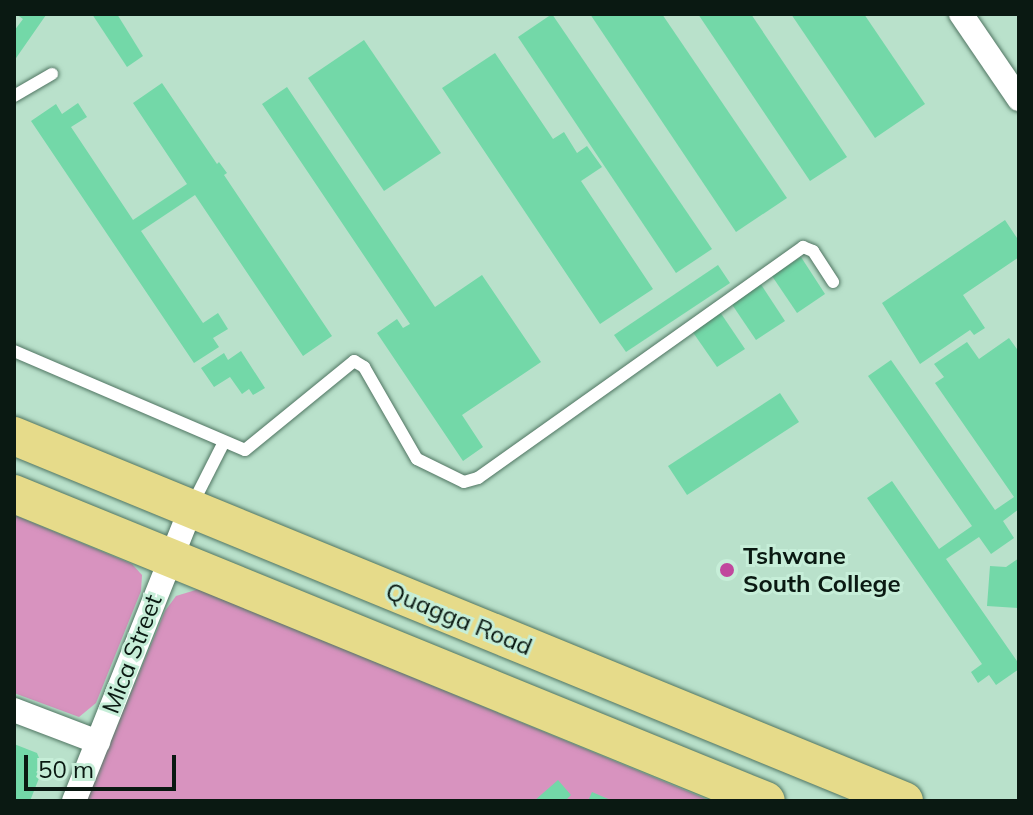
<!DOCTYPE html>
<style>
body{margin:0}
#map{position:relative;width:1033px;height:815px;overflow:hidden;background:#b9e1cb;font-family:Mulish,sans-serif}
div>[style]{position:absolute}
.green>*{inset:0;background:#d893bf}
.building>*{inset:0;background:#73d8a8}
.roads{filter:drop-shadow(0 0 2px #507562) drop-shadow(0 0 2px #507562)}
.service>*{height:12px;margin:-6px;padding:0 6px;transform-origin:6px;border-radius:6px;background:#fff}
.minor>*{height:24px;margin:-12px;padding:0 12px;transform-origin:12px;border-radius:12px;background:#fff}
.primary>*{height:38px;margin:-19px;padding:0 19px;transform-origin:19px;border-radius:19px;background:#e6db8a}
.dots>*{width:22px;height:22px;translate:-50% -50%;box-sizing:border-box;border:4px solid #c6eed8;border-radius:50%}
span{translate:-50% -50%;white-space:nowrap;text-align:center;line-height:1.15;-webkit-text-stroke:6px #c6eed8;paint-order:stroke}
.poi-label{font-size:24px;color:#0a1912;font-weight:700}
.left{translate:0 -50%;text-align:left}
.street-label{font-size:24px;color:#0a1912}
.frame{position:absolute;inset:0;border:16px solid #0a1912;pointer-events:none}
.scale{position:absolute;left:24px;top:755px;width:152px;height:36px;box-sizing:border-box;border:4px solid #0a1912;border-top:0;padding-left:10px;font-size:24px;line-height:28px;white-space:nowrap;color:#0a1912;-webkit-text-stroke:6px #c6eed8;paint-order:stroke}
</style>
<div id="map">
<div class="green">
<i style="clip-path:polygon(14px 515px,132px 564px,142px 575px,141px 591px,96px 703px,79px 717px,14px 693px)"></i>
<i style="clip-path:polygon(199px 589px,711px 801px,86px 801px,165px 611px,176px 596px)"></i>
</div>
<div class="building">
<i style="clip-path:polygon(16px 14px,46px 15px,14px 61px,14px 31px,23px 19px)"></i>
<i style="clip-path:polygon(92px 14px,117px 14px,143px 56px,127px 67px)"></i>
<i style="clip-path:polygon(552px 14px,712px 249px,676px 273px,518px 37px)"></i>
<i style="clip-path:polygon(590px 14px,662px 14px,787px 198px,736px 232px)"></i>
<i style="clip-path:polygon(698px 14px,751px 14px,847px 157px,810px 181px)"></i>
<i style="clip-path:polygon(791px 14px,864px 14px,925px 104px,875px 138px)"></i>
<i style="clip-path:polygon(364px 40px,441px 153px,384px 191px,308px 78px)"></i>
<i style="clip-path:polygon(495px 53px,553px 139px,564px 132px,577px 153px,587px 146px,602px 167px,581px 181px,653px 289px,600px 324px,442px 88px)"></i>
<i style="clip-path:polygon(162px 83px,217px 164px,219px 162px,227px 173px,224px 175px,332px 336px,303px 356px,195px 195px,141px 231px,203px 323px,218px 313px,228px 329px,213px 338px,219px 347px,194px 363px,31px 121px,56px 104px,62px 114px,78px 103px,87px 117px,71px 127px,133px 220px,187px 184px,133px 103px)"></i>
<i style="clip-path:polygon(287px 87px,435px 307px,482px 275px,541px 362px,462px 415px,483px 447px,463px 461px,377px 333px,397px 319px,403px 328px,410px 324px,262px 104px)"></i>
<i style="clip-path:polygon(1005px 220px,1019px 241px,1019px 257px,963px 295px,985px 328px,974px 335px,970px 330px,920px 364px,882px 303px)"></i>
<i style="clip-path:polygon(801px 257px,825px 294px,797px 313px,772px 276px)"></i>
<i style="clip-path:polygon(718px 265px,730px 283px,626px 352px,614px 335px)"></i>
<i style="clip-path:polygon(760px 283px,785px 321px,756px 340px,731px 303px)"></i>
<i style="clip-path:polygon(720px 312px,745px 349px,717px 367px,692px 331px)"></i>
<i style="clip-path:polygon(1009px 338px,1019px 352px,1019px 509px,1003px 521px,1014px 538px,991px 554px,979px 537px,946px 559px,1019px 664px,1019px 669px,996px 685px,989px 675px,978px 683px,971px 672px,982px 664px,867px 498px,892px 481px,939px 549px,972px 526px,868px 376px,891px 360px,995px 510px,1014px 497px,935px 383px,944px 377px,934px 364px,967px 342px,979px 359px)"></i>
<i style="clip-path:polygon(241px 351px,265px 388px,253px 395px,249px 389px,242px 394px,230px 377px,214px 387px,201px 368px,224px 353px,228px 360px)"></i>
<i style="clip-path:polygon(780px 393px,799px 422px,687px 495px,668px 466px)"></i>
<i style="clip-path:polygon(1019px 558px,1019px 608px,987px 606px,990px 566px,1006px 567px)"></i>
<i style="clip-path:polygon(14px 744px,37px 753px,43px 768px,30px 801px,14px 801px)"></i>
<i style="clip-path:polygon(558px 780px,571px 795px,565px 801px,534px 801px)"></i>
<i style="clip-path:polygon(592px 792px,613px 801px,588px 801px)"></i>
</div>
<div class="roads">
<div class="service">
<i style="left:14px;top:96px;width:44px;rotate:-30.1deg"></i>
<i style="left:14px;top:351px;width:251px;rotate:23.2deg"></i>
<i style="left:245px;top:450px;width:141px;rotate:-39.2deg"></i>
<i style="left:354px;top:361px;width:12px;rotate:31deg"></i>
<i style="left:364px;top:367px;width:106px;rotate:60.1deg"></i>
<i style="left:417px;top:459px;width:52px;rotate:26.1deg"></i>
<i style="left:464px;top:482px;width:15px;rotate:-16deg"></i>
<i style="left:478px;top:478px;width:399px;rotate:-35.4deg"></i>
<i style="left:803px;top:247px;width:11px;rotate:22deg"></i>
<i style="left:813px;top:251px;width:37px;rotate:57deg"></i>
<i style="left:193px;top:503px;width:68px;rotate:-63.1deg"></i>
</div>
<div class="minor">
<i style="left:961px;top:14px;width:103px;rotate:55.7deg"></i>
<i style="left:14px;top:710px;width:90px;rotate:20.9deg"></i>
<i style="left:74px;top:801px;width:315px;rotate:-68.2deg"></i>
</div>
<div class="primary">
<i style="left:14px;top:436px;width:962px;rotate:22.3deg"></i>
<i style="left:14px;top:494px;width:812px;rotate:22.21deg"></i>
</div>
</div>
<div class="dots">
<i style="left:727px;top:570px;background:#c1489d"></i>
</div>
<div class="poi-label">
<span class="left" style="left:743px;top:570px">Tshwane<br>South College</span>
</div>
<div class="street-label">
<span style="left:459px;top:619px;rotate:22deg">Quagga Road</span>
<span style="left:132px;top:654px;rotate:-69deg">Mica Street</span>
</div>
<div class="frame"></div>
<div class="scale">50 m</div>
</div>
